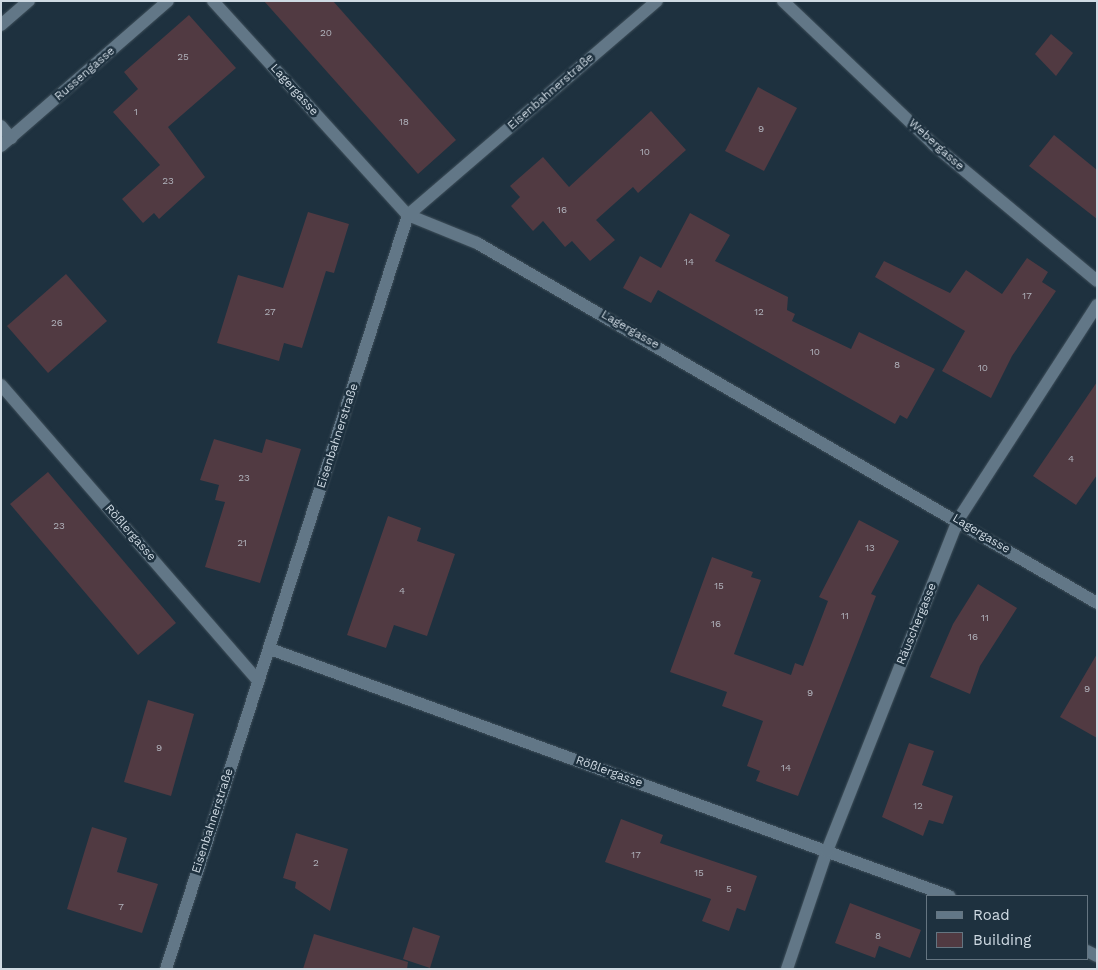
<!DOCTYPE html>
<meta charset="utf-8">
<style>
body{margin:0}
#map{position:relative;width:1098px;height:970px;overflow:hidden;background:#1e313f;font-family:"Work Sans",sans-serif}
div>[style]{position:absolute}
.building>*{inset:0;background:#513a42}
.roads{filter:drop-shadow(0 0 1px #3f4f5a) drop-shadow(0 0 1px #3f4f5a)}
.minor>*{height:12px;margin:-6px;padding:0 6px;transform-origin:6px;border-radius:6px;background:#627787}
span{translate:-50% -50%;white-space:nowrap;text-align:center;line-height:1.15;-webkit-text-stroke:5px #1e313f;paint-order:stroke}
.number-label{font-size:10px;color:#b0b2bb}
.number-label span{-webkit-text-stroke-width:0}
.street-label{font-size:12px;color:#cfdae3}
.frame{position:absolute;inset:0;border:2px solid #cfdae3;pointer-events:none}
.legend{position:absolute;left:926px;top:895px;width:162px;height:65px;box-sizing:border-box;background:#1e313f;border:1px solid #657581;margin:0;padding:6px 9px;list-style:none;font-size:15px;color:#cfdae3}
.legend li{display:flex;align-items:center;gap:10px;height:25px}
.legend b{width:25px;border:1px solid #657581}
</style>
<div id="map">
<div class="building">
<i style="clip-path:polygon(264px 1px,333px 1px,456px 140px,418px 174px)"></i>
<i style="clip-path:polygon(189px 15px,236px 68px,168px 127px,205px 177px,159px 219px,154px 213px,143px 223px,122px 199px,160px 165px,113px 112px,138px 89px,124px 72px)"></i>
<i style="clip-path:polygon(1051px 34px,1073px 53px,1056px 76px,1035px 54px)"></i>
<i style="clip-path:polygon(758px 87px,797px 108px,764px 171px,725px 151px)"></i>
<i style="clip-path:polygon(651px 111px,686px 150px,638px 193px,633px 187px,596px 220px,615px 240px,590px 261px,572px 241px,565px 247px,543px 221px,533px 231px,511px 206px,520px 197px,510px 186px,543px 157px,569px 187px)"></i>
<i style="clip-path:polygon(1054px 135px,1097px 170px,1097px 219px,1029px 166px)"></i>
<i style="clip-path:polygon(308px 212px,349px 224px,334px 273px,326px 271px,302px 348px,284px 343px,279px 361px,217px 343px,238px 275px,283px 288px)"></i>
<i style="clip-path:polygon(690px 213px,730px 235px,715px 261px,788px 297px,787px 310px,795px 314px,792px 321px,851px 349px,859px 332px,935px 369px,907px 419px,900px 415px,895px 424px,658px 290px,651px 303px,623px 288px,640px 256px,661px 268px)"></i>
<i style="clip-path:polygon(1027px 258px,1048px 272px,1042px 282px,1056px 291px,1012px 356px,991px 398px,942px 371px,965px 331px,875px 277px,884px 261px,950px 293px,966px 270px,1002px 294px)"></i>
<i style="clip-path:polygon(66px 274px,107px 321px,48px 373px,7px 326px)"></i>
<i style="clip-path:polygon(1097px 382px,1097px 475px,1076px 505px,1033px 476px)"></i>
<i style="clip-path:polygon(214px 439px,262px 453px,266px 439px,301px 449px,260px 583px,205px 567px,225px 502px,215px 500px,219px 485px,200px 480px)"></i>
<i style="clip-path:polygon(48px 472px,176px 623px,138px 655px,10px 504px)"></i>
<i style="clip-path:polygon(388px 516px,421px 528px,417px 541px,455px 554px,427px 636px,394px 625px,386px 648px,347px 635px)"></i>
<i style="clip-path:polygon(859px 520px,899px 541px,871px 594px,876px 596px,798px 796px,756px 781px,760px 771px,747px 766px,763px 721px,722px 706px,727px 692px,670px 672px,712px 557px,753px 572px,751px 577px,761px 580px,734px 654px,791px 675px,795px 663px,803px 666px,828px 601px,819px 597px)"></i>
<i style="clip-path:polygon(978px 584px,1017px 608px,980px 666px,970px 694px,930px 677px,953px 624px)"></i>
<i style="clip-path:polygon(1097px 654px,1097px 738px,1060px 717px)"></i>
<i style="clip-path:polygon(148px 700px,194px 714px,171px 796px,124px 782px)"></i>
<i style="clip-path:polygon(909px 743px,934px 751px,922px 785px,953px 796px,943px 824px,929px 820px,923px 836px,882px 817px)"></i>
<i style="clip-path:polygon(621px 819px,663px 835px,660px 843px,757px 876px,745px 911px,737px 908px,729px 931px,702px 921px,711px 899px,605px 862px)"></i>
<i style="clip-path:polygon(92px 827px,127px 838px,117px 872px,158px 884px,142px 933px,67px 909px)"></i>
<i style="clip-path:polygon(296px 833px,348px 849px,330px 911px,295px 888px,296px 882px,283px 878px)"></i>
<i style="clip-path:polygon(850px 903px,921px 930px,910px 958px,879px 946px,875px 958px,835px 943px)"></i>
<i style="clip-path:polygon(413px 927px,440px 936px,430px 968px,403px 959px)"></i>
<i style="clip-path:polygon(314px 934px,408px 962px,407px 969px,303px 969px)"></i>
</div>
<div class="roads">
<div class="minor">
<i style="left:213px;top:1px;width:290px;rotate:47.7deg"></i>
<i style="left:408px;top:215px;width:74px;rotate:22.1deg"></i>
<i style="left:477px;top:243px;width:717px;rotate:30.14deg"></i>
<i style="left:783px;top:1px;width:209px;rotate:43.6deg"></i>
<i style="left:934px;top:145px;width:212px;rotate:39.8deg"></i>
<i style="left:1px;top:25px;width:37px;rotate:-41deg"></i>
<i style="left:1px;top:126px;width:16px;rotate:50deg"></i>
<i style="left:1px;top:146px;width:221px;rotate:-41deg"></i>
<i style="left:1px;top:385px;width:392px;rotate:49deg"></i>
<i style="left:270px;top:649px;width:723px;rotate:19.99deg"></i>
<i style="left:1087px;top:951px;width:11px;rotate:27deg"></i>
<i style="left:166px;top:969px;width:792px;rotate:-72.21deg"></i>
<i style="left:408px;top:215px;width:328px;rotate:-40.7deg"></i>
<i style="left:787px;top:969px;width:125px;rotate:-71.3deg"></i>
<i style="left:827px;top:851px;width:356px;rotate:-68.4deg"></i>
<i style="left:958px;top:520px;width:256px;rotate:-57.1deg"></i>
</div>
</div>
<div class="number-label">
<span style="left:326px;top:33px">20</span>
<span style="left:183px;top:57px">25</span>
<span style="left:136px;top:112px">1</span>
<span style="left:404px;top:122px">18</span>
<span style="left:761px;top:129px">9</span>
<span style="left:645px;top:152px">10</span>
<span style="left:168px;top:181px">23</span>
<span style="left:562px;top:210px">16</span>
<span style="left:689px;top:262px">14</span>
<span style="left:1027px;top:296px">17</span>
<span style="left:270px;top:312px">27</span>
<span style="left:759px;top:312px">12</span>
<span style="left:57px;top:323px">26</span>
<span style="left:815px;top:352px">10</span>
<span style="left:897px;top:365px">8</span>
<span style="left:983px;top:368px">10</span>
<span style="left:1071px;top:459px">4</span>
<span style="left:244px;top:478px">23</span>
<span style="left:59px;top:526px">23</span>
<span style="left:242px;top:543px">21</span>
<span style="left:870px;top:548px">13</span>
<span style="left:719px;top:586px">15</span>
<span style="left:402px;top:591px">4</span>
<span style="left:845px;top:616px">11</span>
<span style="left:985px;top:618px">11</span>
<span style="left:716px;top:624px">16</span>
<span style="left:973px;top:637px">16</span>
<span style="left:1087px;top:689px">9</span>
<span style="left:810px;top:693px">9</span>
<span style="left:159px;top:748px">9</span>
<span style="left:786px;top:768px">14</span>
<span style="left:918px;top:806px">12</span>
<span style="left:636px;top:855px">17</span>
<span style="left:316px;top:863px">2</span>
<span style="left:699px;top:873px">15</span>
<span style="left:729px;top:889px">5</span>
<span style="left:121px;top:907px">7</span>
<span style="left:878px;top:936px">8</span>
</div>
<div class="street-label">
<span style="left:85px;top:74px;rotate:-41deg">Russengasse</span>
<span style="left:294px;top:90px;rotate:48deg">Lagergasse</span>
<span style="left:551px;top:92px;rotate:-41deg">Eisenbahnerstraße</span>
<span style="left:936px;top:145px;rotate:42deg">Webergasse</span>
<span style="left:630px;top:330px;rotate:30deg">Lagergasse</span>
<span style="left:338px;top:436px;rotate:-72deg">Eisenbahnerstraße</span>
<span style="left:130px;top:533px;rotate:49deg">Rößlergasse</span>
<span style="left:981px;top:534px;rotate:31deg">Lagergasse</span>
<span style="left:917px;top:624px;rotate:-68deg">Räuschergasse</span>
<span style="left:609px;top:772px;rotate:20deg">Rößlergasse</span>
<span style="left:213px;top:821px;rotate:-72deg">Eisenbahnerstraße</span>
</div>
<div class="frame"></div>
<ul class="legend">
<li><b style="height:6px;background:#627787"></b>Road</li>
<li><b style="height:14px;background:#513a42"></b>Building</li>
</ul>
</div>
